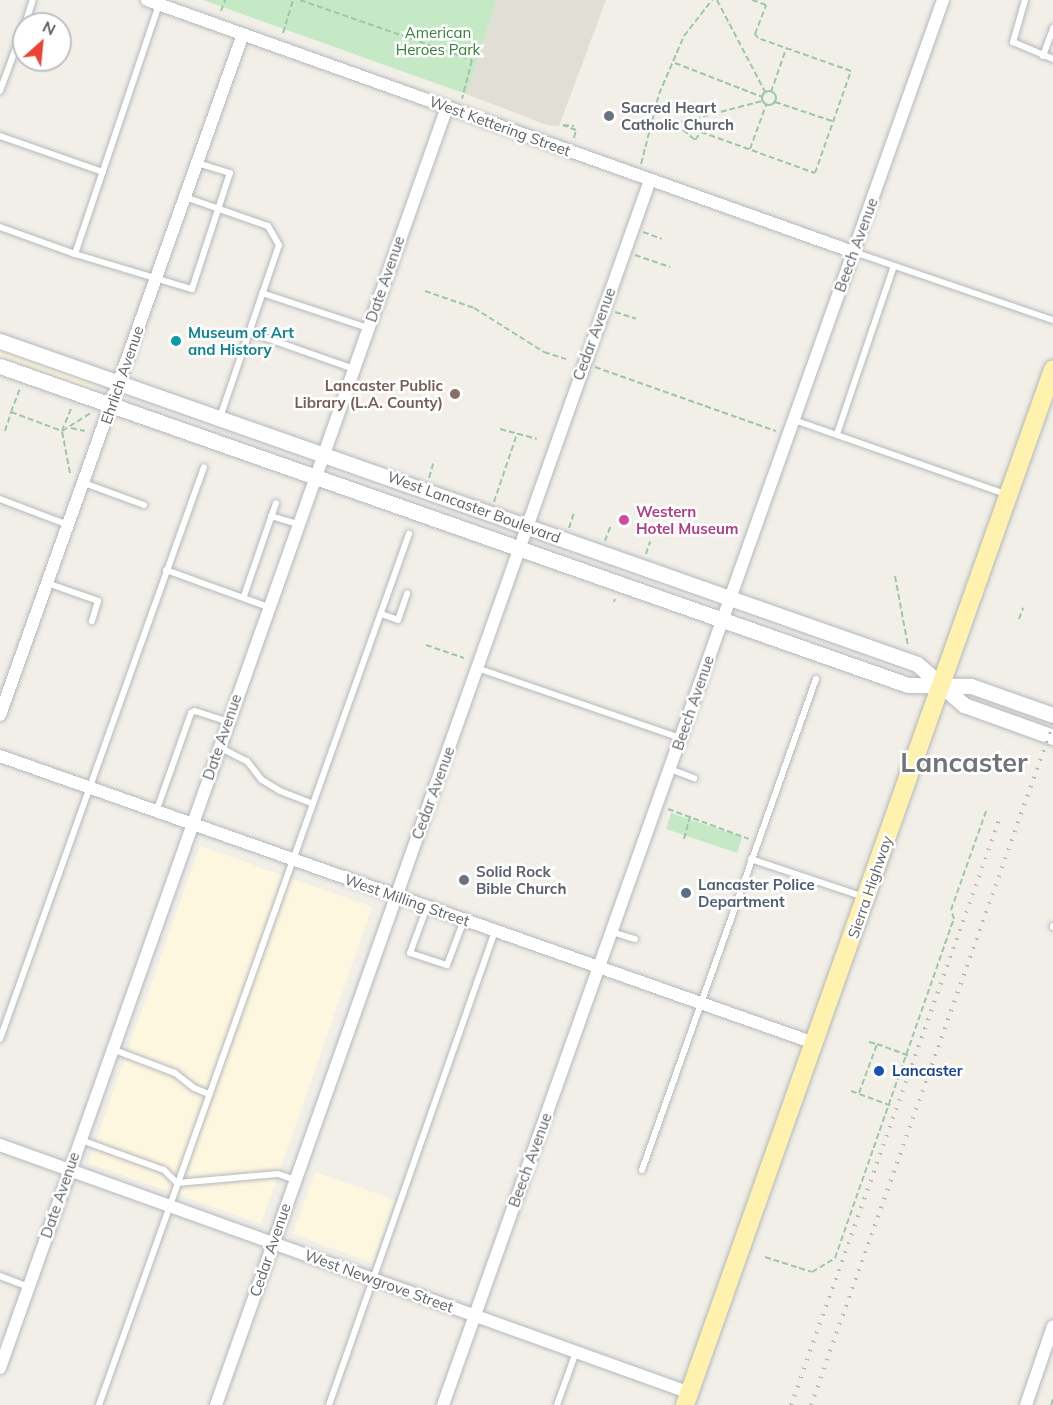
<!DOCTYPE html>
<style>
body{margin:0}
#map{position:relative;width:1053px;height:1405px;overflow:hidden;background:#f1efe8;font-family:Mulish,sans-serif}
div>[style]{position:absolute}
.commercial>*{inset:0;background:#fef7e0}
.education>*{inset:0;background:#e1ded6}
.green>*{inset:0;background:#c5e8c5}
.path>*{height:2px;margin-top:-1px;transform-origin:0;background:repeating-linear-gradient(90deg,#9cc7a9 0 6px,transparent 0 9px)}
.path>.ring{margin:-1px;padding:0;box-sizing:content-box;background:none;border:2px solid #9cc7a9;border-radius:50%}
.roads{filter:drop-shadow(0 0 2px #b5b8bc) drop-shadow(0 0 2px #b5b8bc)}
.service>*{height:6px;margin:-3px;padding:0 3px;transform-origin:3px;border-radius:3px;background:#fff}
.minor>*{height:12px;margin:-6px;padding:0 6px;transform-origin:6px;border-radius:6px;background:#fff}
.tertiary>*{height:15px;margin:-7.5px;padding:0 7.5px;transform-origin:7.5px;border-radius:7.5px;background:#fff}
.primary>*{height:18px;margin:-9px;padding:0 9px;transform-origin:9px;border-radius:9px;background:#fff2af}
.rail>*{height:4px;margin-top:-2px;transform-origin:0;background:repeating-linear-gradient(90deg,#b6b7b8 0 1.5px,transparent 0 9.5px)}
.dots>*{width:16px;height:16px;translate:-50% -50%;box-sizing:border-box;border:3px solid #fff;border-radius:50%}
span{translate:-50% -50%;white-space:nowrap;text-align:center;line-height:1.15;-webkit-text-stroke:5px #fff;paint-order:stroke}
.park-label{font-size:15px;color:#348238}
.worship-label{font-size:15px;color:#5b616d;font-weight:700}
.left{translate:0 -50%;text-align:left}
.street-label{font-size:15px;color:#5f6368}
.culture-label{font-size:15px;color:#0d838f;font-weight:700}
.education-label{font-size:15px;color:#785e54;font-weight:700}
.right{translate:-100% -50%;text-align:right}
.hotel-label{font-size:15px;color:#b23c85;font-weight:700}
.service-label{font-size:15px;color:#4e5e75;font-weight:700}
.transit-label{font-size:15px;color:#164399;font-weight:700}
.town-label{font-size:27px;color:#70757a;font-weight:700}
.north{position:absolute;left:12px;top:12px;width:60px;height:60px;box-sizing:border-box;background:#fff;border:2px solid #bfc1c3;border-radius:50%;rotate:27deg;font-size:16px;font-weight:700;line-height:24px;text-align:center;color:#5f6368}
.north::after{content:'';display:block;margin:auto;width:21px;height:27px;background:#ea4335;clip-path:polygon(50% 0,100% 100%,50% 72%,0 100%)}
</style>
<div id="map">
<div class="commercial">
<i style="clip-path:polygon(0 346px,98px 381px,89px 394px,0 363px)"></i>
<i style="clip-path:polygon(200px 846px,372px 907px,261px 1224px,88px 1163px)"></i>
<i style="clip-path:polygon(315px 1172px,395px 1200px,373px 1263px,293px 1234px)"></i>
</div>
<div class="education">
<i style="clip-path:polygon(497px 0,606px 0,559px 126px,547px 125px,466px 94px)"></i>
</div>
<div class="green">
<i style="clip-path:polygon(203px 0,497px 0,466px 94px)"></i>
<i style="clip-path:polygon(671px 813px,742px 837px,737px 853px,666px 829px)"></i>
</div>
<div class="path">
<i style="left:300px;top:0;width:182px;rotate:19.2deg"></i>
<i style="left:472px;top:60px;width:40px;rotate:104.4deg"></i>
<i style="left:717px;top:0;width:104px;rotate:62.4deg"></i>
<i style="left:221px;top:11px;width:12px;rotate:-70deg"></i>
<i style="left:283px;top:33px;width:34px;rotate:-73deg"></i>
<i style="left:675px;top:63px;width:93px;rotate:21.3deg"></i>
<i class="ring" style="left:762px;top:91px;width:12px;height:12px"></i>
<i style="left:771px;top:92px;width:46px;rotate:-70.8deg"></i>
<i style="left:775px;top:102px;width:60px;rotate:18.4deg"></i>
<i style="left:676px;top:124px;width:25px;rotate:40deg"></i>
<i style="left:695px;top:140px;width:10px;rotate:-53deg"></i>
<i style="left:701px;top:132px;width:121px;rotate:19.8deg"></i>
<i style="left:815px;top:173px;width:108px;rotate:-70.6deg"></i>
<i style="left:851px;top:71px;width:99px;rotate:-160.5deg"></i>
<i style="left:758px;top:38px;width:5px;rotate:-127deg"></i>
<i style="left:755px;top:34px;width:31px;rotate:-69deg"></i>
<i style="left:766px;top:5px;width:15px;rotate:-160deg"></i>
<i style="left:651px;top:130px;width:115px;rotate:-14.6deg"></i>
<i style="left:574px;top:138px;width:8px;rotate:-76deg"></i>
<i style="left:576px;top:130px;width:14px;rotate:-159deg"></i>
<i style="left:563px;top:125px;width:11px;rotate:5deg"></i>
<i style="left:750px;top:149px;width:47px;rotate:-70deg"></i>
<i style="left:641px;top:164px;width:72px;rotate:-75.6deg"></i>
<i style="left:659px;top:94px;width:63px;rotate:-66.7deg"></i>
<i style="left:684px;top:36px;width:46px;rotate:-52.1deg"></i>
<i style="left:643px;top:232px;width:20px;rotate:20deg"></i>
<i style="left:635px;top:255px;width:37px;rotate:19deg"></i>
<i style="left:425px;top:291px;width:52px;rotate:19.1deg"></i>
<i style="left:474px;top:308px;width:83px;rotate:32.2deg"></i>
<i style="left:544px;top:352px;width:23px;rotate:18deg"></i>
<i style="left:615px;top:312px;width:22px;rotate:18deg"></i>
<i style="left:595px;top:367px;width:192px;rotate:19.5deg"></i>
<i style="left:11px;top:412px;width:26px;rotate:-69deg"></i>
<i style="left:71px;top:428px;width:14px;rotate:12deg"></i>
<i style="left:500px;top:429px;width:38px;rotate:15deg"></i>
<i style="left:5px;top:431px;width:20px;rotate:-72deg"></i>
<i style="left:11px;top:412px;width:54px;rotate:20.4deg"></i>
<i style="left:62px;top:431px;width:36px;rotate:-32deg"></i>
<i style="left:70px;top:473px;width:43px;rotate:-100.8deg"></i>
<i style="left:62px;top:431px;width:27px;rotate:-68deg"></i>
<i style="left:429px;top:478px;width:18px;rotate:-74deg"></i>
<i style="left:494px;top:502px;width:72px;rotate:-71.3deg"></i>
<i style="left:569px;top:528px;width:16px;rotate:-72deg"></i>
<i style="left:605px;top:541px;width:15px;rotate:-70deg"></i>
<i style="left:646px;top:554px;width:13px;rotate:-72deg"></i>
<i style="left:895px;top:576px;width:71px;rotate:79.5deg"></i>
<i style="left:614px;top:602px;width:3px;rotate:-72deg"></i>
<i style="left:1019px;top:619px;width:12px;rotate:-70deg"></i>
<i style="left:426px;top:645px;width:40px;rotate:18.9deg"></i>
<i style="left:668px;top:809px;width:86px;rotate:20.3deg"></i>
<i style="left:684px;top:839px;width:23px;rotate:-75deg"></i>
<i style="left:869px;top:1042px;width:8px;rotate:14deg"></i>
<i style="left:851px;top:1091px;width:44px;rotate:20.1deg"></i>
<i style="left:859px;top:1093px;width:52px;rotate:-69.8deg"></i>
<i style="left:877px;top:1044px;width:35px;rotate:20deg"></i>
<i style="left:765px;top:1257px;width:49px;rotate:17.7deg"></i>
<i style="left:812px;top:1272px;width:27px;rotate:-31deg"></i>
<i style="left:835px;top:1258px;width:359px;rotate:-70.7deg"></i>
<i style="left:954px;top:919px;width:9px;rotate:-108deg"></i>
<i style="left:951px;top:910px;width:105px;rotate:-70.5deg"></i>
<i style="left:1051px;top:1405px;width:6px;rotate:-72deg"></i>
</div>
<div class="roads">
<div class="service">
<i style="left:1025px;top:0;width:44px;rotate:105.9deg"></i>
<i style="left:1013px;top:42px;width:43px;rotate:23deg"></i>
<i style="left:25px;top:24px;width:25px;rotate:-72deg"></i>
<i style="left:1043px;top:56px;width:30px;rotate:-70deg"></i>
<i style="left:0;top:91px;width:69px;rotate:-69.7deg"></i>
<i style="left:0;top:136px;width:109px;rotate:19.3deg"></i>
<i style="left:185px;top:197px;width:88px;rotate:19.3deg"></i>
<i style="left:268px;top:226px;width:22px;rotate:60deg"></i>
<i style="left:279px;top:245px;width:182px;rotate:108.9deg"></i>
<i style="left:0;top:227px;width:80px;rotate:19.8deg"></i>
<i style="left:75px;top:254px;width:122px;rotate:16.7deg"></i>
<i style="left:192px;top:289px;width:122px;rotate:-71.9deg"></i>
<i style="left:230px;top:173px;width:34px;rotate:-163deg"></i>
<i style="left:854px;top:252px;width:210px;rotate:18.9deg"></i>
<i style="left:75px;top:254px;width:263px;rotate:-71.4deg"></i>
<i style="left:262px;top:293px;width:112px;rotate:18.3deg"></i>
<i style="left:249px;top:332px;width:111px;rotate:19.4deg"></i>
<i style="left:794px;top:420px;width:224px;rotate:19.3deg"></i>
<i style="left:837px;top:434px;width:177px;rotate:-71.3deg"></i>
<i style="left:84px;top:483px;width:64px;rotate:20.1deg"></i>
<i style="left:0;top:499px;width:73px;rotate:20.9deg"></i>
<i style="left:271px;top:516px;width:28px;rotate:17deg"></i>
<i style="left:166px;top:570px;width:109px;rotate:19.9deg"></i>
<i style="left:47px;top:583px;width:54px;rotate:19.4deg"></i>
<i style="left:98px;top:601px;width:21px;rotate:107deg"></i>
<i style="left:244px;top:596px;width:98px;rotate:-71deg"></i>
<i style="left:381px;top:614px;width:18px;rotate:19deg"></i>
<i style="left:398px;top:620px;width:28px;rotate:-71deg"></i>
<i style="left:477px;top:668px;width:215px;rotate:19deg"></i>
<i style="left:219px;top:747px;width:31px;rotate:27deg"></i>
<i style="left:247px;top:761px;width:24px;rotate:52deg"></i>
<i style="left:262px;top:780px;width:21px;rotate:31deg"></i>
<i style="left:280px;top:791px;width:34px;rotate:21deg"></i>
<i style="left:670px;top:769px;width:26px;rotate:21deg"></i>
<i style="left:156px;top:812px;width:105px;rotate:-70.5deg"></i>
<i style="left:191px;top:713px;width:4px;rotate:-27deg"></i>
<i style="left:195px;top:711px;width:35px;rotate:18deg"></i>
<i style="left:751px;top:859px;width:119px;rotate:18.6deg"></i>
<i style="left:427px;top:907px;width:49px;rotate:110.3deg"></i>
<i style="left:410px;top:953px;width:39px;rotate:18deg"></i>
<i style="left:447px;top:965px;width:48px;rotate:-69.3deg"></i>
<i style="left:1053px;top:926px;width:1px;rotate:90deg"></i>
<i style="left:612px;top:932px;width:24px;rotate:17deg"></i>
<i style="left:0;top:1039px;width:607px;rotate:-70.37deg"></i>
<i style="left:112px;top:1049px;width:67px;rotate:20.9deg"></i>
<i style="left:175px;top:1073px;width:24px;rotate:38deg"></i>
<i style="left:194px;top:1088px;width:16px;rotate:22deg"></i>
<i style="left:81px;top:1140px;width:88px;rotate:19.9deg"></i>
<i style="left:164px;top:1170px;width:18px;rotate:45deg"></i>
<i style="left:642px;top:1170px;width:521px;rotate:-70.49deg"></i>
<i style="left:177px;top:1183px;width:101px;rotate:-5.1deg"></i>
<i style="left:278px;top:1174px;width:18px;rotate:19deg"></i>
<i style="left:0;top:1276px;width:30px;rotate:21deg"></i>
<i style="left:99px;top:1405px;width:925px;rotate:-70.41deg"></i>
<i style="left:329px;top:1405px;width:502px;rotate:-70.7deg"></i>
<i style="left:557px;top:1405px;width:56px;rotate:-70.3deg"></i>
</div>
<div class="minor">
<i style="left:147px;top:0;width:750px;rotate:19.64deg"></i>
<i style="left:0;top:715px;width:723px;rotate:-70.36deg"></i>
<i style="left:0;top:756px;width:863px;rotate:19.42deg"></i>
<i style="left:0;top:1145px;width:733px;rotate:19.77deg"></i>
<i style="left:0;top:1368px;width:1338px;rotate:-70.48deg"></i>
<i style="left:216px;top:1405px;width:1300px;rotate:-70.49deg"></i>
<i style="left:443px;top:1405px;width:1491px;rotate:-70.41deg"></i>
<i style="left:1026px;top:1405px;width:83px;rotate:-71.1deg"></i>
</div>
<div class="tertiary">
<i style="left:0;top:341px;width:972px;rotate:19.4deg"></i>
<i style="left:917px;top:664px;width:62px;rotate:41.1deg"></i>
<i style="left:964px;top:705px;width:95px;rotate:19.8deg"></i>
<i style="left:0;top:366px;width:962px;rotate:19.36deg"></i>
<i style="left:908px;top:685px;width:63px;rotate:0.9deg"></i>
<i style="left:971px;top:686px;width:87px;rotate:19.5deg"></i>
</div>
<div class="primary">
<i style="left:685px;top:1405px;width:1099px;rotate:-70.44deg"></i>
</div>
</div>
<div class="rail">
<i style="left:791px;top:1405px;width:624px;rotate:-70.43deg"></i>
<i style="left:811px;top:1405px;width:723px;rotate:-70.44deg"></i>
</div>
<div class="dots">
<i style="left:609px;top:116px;background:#6b7280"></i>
<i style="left:176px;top:341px;background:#0f9aa8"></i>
<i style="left:455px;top:394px;background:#8d6e63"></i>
<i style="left:624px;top:520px;background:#d1479c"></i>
<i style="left:464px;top:880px;background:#6b7280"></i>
<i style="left:686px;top:893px;background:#5c6f8a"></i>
<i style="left:879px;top:1071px;background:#1a4fb4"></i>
</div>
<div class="park-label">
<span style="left:438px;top:41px">American<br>Heroes Park</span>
</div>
<div class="worship-label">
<span class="left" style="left:621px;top:116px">Sacred Heart<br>Catholic Church</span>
<span class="left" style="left:476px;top:880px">Solid Rock<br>Bible Church</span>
</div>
<div class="street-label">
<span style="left:500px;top:126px;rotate:20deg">West Kettering Street</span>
<span style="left:856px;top:245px;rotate:-70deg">Beech Avenue</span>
<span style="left:385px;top:279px;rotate:-71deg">Date Avenue</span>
<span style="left:594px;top:334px;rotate:-70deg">Cedar Avenue</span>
<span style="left:122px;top:375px;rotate:-71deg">Ehrlich Avenue</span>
<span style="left:474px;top:507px;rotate:20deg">West Lancaster Boulevard</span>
<span style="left:693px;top:703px;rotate:-71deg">Beech Avenue</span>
<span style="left:222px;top:737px;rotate:-71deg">Date Avenue</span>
<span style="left:433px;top:793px;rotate:-70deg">Cedar Avenue</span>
<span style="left:870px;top:887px;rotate:-71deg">Sierra Highway</span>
<span style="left:407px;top:900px;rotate:19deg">West Milling Street</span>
<span style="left:530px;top:1160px;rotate:-70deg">Beech Avenue</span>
<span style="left:60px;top:1195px;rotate:-71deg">Date Avenue</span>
<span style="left:270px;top:1250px;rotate:-71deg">Cedar Avenue</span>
<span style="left:379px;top:1281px;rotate:20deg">West Newgrove Street</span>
</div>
<div class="culture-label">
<span class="left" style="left:188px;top:341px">Museum of Art<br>and History</span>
</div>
<div class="education-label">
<span class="right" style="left:443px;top:394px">Lancaster Public<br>Library (L.A. County)</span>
</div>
<div class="hotel-label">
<span class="left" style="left:636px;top:520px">Western<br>Hotel Museum</span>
</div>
<div class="service-label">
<span class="left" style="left:698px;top:893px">Lancaster Police<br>Department</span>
</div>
<div class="transit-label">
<span class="left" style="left:892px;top:1071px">Lancaster</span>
</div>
<div class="town-label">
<span style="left:964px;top:763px">Lancaster</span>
</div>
<div class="north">N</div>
</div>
